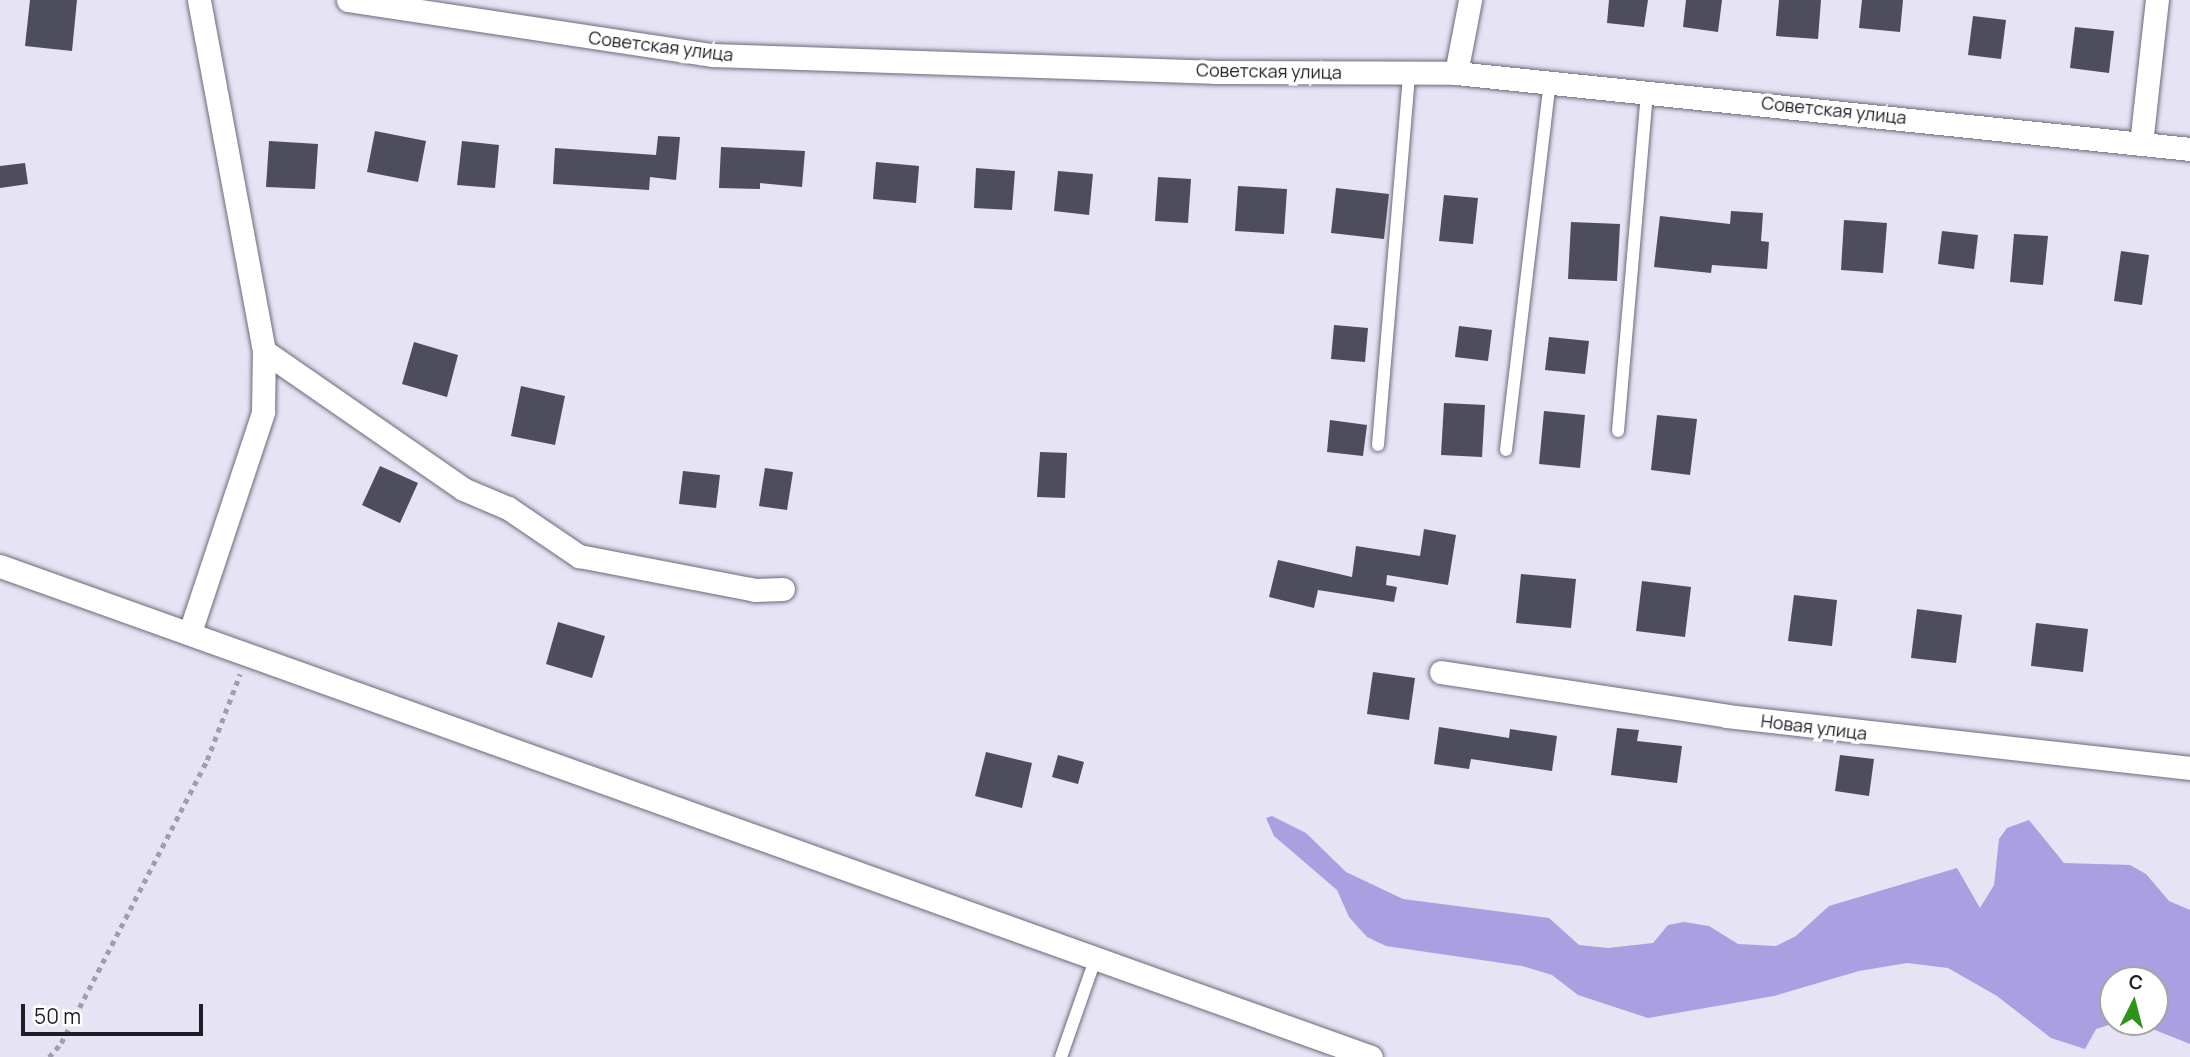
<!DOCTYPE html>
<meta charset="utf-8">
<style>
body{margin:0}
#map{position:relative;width:2190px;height:1057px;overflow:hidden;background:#e5e3f4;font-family:Manrope,sans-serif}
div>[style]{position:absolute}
.water>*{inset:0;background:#a99fe1}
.building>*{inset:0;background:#4e4d5b}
.path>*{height:4.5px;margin-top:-2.25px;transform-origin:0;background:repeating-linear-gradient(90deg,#9f9eab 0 5px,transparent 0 10px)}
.roads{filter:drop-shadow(0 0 2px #6c6a79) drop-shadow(0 0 2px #6c6a79)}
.lane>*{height:12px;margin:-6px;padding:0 6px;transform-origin:6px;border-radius:6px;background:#fff}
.street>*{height:23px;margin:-11.5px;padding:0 11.5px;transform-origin:11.5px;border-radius:11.5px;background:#fff}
span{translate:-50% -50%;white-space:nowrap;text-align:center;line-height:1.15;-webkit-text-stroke:7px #fff;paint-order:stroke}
.street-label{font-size:18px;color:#1f1e25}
.north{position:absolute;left:2099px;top:966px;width:70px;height:70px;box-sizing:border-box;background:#fff;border:2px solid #a5a5a8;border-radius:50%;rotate:6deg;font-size:19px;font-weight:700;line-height:28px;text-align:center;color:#1f1e25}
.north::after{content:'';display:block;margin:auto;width:24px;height:32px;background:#2d9419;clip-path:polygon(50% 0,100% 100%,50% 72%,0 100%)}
.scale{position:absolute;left:21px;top:1004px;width:182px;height:32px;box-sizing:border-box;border:4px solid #1f1e25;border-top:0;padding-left:9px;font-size:21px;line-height:24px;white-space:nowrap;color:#1f1e25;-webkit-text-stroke:5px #fff;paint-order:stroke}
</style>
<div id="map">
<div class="water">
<i style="clip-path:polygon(1272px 816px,1306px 833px,1346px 872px,1403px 899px,1549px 918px,1579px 945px,1608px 948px,1653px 943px,1668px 925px,1684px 922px,1709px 926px,1738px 944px,1776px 946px,1796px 936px,1829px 906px,1957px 868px,1980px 908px,1994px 885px,1999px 839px,2007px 828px,2029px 820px,2064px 863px,2130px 865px,2146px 874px,2169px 901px,2190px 910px,2190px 1044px,2135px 1022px,2155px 1022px,2155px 980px,2113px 980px,2113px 1022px,2118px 1022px,2096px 1029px,2085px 1049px,2051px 1038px,1997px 996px,1948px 968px,1907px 963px,1859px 971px,1774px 996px,1648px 1018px,1578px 995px,1552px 975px,1522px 966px,1386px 946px,1367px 937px,1349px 917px,1337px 890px,1274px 836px,1266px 818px)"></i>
</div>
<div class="building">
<i style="clip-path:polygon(30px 0,77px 0,72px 51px,25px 46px)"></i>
<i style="clip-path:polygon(1609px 0,1648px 0,1644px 27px,1607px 23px)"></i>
<i style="clip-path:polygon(1686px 0,1722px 0,1718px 32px,1683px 27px)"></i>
<i style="clip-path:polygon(1779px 0,1821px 0,1818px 39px,1776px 36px)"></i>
<i style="clip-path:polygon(1862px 0,1903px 0,1900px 32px,1859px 28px)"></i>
<i style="clip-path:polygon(1973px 16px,2006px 20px,2001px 59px,1968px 55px)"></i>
<i style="clip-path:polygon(2075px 27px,2114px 31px,2109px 73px,2070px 68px)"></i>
<i style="clip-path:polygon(375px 131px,426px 141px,418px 182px,367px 172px)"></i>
<i style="clip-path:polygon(658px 136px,680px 137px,676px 180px,650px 177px,649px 190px,553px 184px,555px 148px,656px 155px)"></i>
<i style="clip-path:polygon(269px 141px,318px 144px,315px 189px,266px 187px)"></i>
<i style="clip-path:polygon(462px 141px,499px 145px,495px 188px,457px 185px)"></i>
<i style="clip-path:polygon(721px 147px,805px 151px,802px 187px,760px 183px,760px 189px,719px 188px)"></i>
<i style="clip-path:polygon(876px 162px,919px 166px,916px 203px,873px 199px)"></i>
<i style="clip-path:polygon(25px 163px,28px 184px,0 188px,0 166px)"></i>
<i style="clip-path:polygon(976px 168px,1015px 171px,1012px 210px,974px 208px)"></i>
<i style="clip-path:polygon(1058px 171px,1093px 174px,1089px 215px,1054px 211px)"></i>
<i style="clip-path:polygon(1158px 177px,1191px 179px,1188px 223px,1155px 221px)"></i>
<i style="clip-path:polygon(1238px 186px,1287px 189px,1284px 234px,1235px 231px)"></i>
<i style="clip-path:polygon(1336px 188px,1389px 194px,1384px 239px,1331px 233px)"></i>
<i style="clip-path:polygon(1444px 195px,1478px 198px,1473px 244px,1439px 241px)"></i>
<i style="clip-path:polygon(1731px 211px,1763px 213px,1761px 241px,1769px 242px,1767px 269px,1712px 265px,1711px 273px,1654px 267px,1660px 216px,1730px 224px)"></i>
<i style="clip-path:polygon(1844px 220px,1887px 223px,1883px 273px,1841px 270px)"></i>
<i style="clip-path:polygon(1571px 222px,1620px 224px,1617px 281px,1568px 279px)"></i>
<i style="clip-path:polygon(1942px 231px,1978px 235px,1974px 269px,1938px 264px)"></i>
<i style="clip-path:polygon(2014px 234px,2048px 236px,2043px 285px,2010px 282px)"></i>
<i style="clip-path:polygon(2121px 251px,2149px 255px,2142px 305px,2114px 301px)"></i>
<i style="clip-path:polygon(1334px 325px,1368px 328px,1365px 362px,1331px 359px)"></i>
<i style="clip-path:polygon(1459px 326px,1492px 330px,1488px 361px,1455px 357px)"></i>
<i style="clip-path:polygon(1549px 337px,1589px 341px,1585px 374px,1545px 370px)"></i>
<i style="clip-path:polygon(414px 342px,458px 355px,447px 397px,402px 384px)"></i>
<i style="clip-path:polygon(521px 386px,565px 396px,555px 445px,511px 436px)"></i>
<i style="clip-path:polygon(1444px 403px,1485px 405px,1482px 457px,1441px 455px)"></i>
<i style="clip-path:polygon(1544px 411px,1585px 415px,1580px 468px,1539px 464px)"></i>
<i style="clip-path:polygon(1657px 415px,1697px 419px,1690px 475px,1651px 470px)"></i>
<i style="clip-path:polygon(1330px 420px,1367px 425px,1363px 456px,1327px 452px)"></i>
<i style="clip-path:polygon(1040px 452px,1067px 453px,1065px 498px,1037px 497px)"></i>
<i style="clip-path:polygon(380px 466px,418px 483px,400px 523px,362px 505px)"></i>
<i style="clip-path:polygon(765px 468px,793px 472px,787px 510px,759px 506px)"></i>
<i style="clip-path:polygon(683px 471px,720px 475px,716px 508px,679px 504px)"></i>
<i style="clip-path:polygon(1424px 529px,1456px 535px,1448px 585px,1387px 575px,1386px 585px,1397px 587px,1394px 602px,1318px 590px,1314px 608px,1269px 597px,1278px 560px,1352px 577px,1356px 546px,1420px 556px)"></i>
<i style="clip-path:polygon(1521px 574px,1576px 579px,1571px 628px,1516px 623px)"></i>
<i style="clip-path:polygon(1642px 581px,1691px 587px,1685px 637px,1636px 631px)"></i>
<i style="clip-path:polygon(1794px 595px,1837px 600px,1832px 646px,1788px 641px)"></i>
<i style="clip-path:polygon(1917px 609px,1962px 615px,1956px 663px,1911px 658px)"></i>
<i style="clip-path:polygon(558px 622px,605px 636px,592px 678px,546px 664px)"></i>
<i style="clip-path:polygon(2036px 623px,2088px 629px,2083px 672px,2031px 666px)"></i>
<i style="clip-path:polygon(1373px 672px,1415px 678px,1409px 720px,1367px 714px)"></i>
<i style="clip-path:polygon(1439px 727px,1509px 738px,1510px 729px,1557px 736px,1552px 771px,1471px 759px,1469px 769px,1434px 764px)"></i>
<i style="clip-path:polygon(1617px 728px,1639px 730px,1637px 741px,1682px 746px,1677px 783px,1611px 775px)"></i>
<i style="clip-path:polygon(986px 752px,1032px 763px,1022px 808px,975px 796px)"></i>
<i style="clip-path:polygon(1058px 755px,1084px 762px,1078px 784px,1052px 777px)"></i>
<i style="clip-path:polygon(1840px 755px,1874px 759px,1869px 796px,1835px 791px)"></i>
</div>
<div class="path">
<i style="left:49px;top:1057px;width:18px;rotate:-49deg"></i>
<i style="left:61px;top:1043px;width:318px;rotate:-62.7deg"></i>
<i style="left:207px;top:760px;width:92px;rotate:-69deg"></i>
</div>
<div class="roads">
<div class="lane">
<i style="left:1618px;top:431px;width:341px;rotate:-85.1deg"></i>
<i style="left:1378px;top:445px;width:373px;rotate:-85.2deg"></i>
<i style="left:1506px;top:450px;width:371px;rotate:-83.2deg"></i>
<i style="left:1061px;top:1057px;width:106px;rotate:-70.7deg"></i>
</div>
<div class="street">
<i style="left:348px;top:0;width:368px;rotate:8.6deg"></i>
<i style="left:712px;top:55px;width:504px;rotate:1.93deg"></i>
<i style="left:1216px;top:72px;width:240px;rotate:0.2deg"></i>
<i style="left:1456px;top:73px;width:738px;rotate:5.91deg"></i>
<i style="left:1456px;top:73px;width:74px;rotate:-79.1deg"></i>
<i style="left:2141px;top:144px;width:145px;rotate:-83.7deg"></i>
<i style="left:264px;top:351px;width:242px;rotate:34.7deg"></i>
<i style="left:463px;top:489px;width:49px;rotate:22.9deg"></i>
<i style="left:508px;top:508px;width:86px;rotate:34.1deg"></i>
<i style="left:579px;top:556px;width:179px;rotate:10.9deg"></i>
<i style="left:755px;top:590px;width:28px;rotate:-2deg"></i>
<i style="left:0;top:566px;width:1456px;rotate:19.7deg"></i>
<i style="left:190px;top:632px;width:232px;rotate:-71.6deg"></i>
<i style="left:263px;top:412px;width:61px;rotate:-89.1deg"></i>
<i style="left:264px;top:351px;width:357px;rotate:-100.5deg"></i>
<i style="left:1441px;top:672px;width:289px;rotate:8.7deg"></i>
<i style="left:1727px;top:716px;width:466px;rotate:6.4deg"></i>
</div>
</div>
<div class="street-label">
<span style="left:661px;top:46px;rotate:7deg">Советская улица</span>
<span style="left:1269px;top:71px;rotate:1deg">Советская улица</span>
<span style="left:1834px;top:110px;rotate:6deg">Советская улица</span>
<span style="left:1814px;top:727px;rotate:7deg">Новая улица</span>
</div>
<div class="north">С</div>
<div class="scale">50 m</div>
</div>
